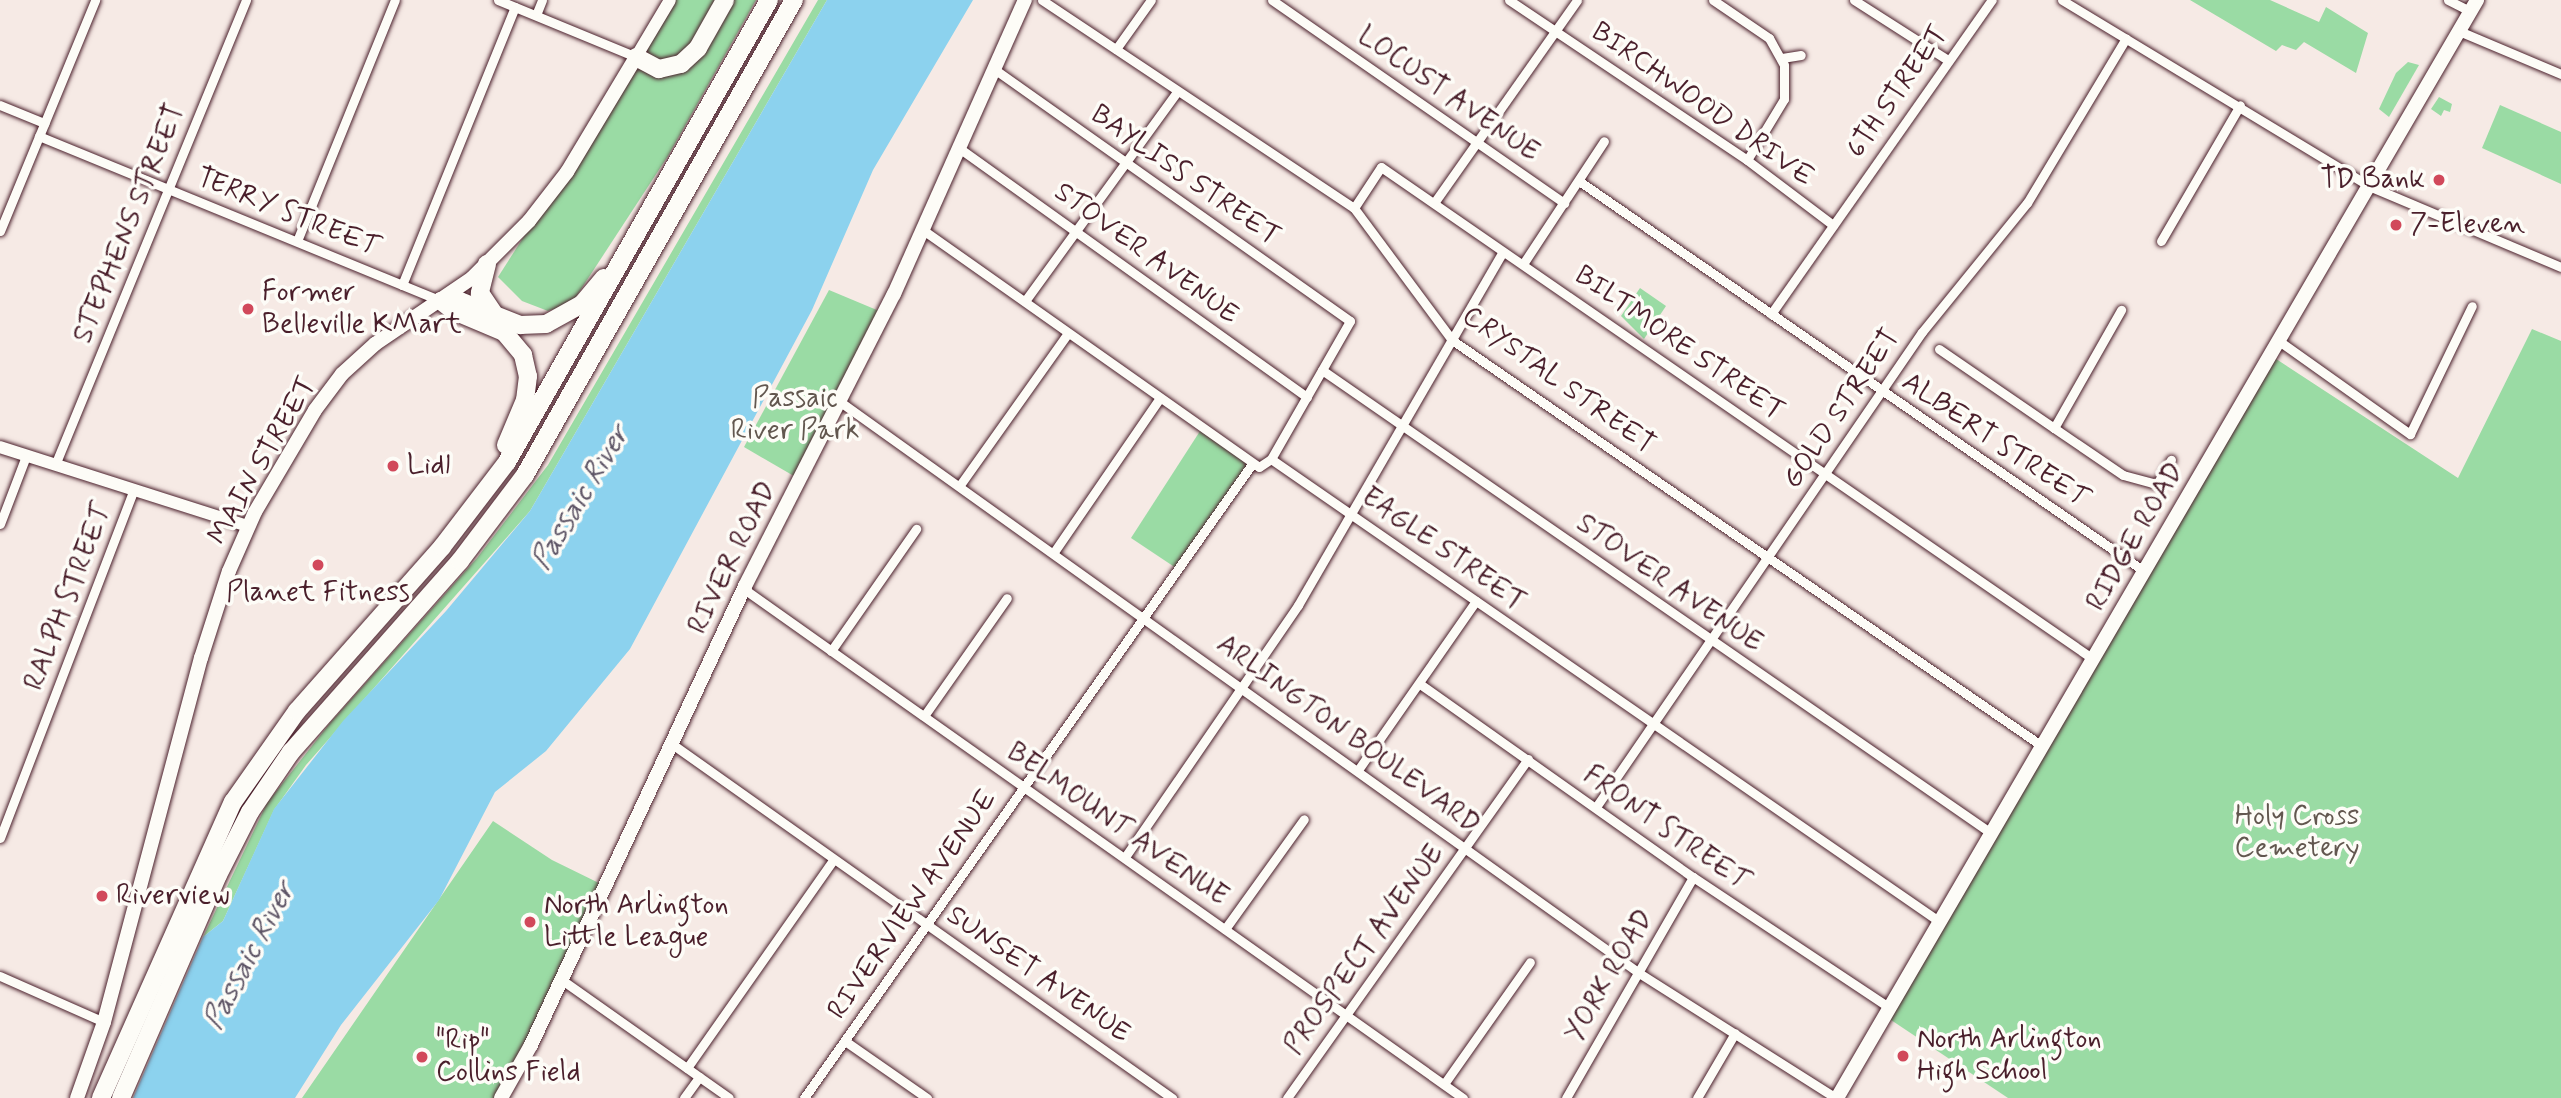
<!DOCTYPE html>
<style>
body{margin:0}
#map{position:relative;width:2561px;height:1098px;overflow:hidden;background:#f6eae5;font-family:Mynerve,sans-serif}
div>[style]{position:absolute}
.green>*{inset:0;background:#9adba4}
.water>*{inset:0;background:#8cd2ee}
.roads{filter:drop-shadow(0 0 2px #4a1f2b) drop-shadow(0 0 2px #4a1f2b)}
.street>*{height:9px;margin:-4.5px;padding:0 4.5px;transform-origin:4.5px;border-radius:4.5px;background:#fdfcf7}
.secondary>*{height:12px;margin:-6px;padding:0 6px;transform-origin:6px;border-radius:6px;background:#fdfcf7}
.primary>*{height:14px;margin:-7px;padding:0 7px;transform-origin:7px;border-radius:7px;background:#fdfcf7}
.highway>*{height:18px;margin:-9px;padding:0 9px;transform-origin:9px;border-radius:9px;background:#fdfcf7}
.dots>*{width:19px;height:19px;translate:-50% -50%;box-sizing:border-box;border:4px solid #fdfcf7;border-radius:50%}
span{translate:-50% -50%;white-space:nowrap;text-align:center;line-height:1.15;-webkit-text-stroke:7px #fdfcf7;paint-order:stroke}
.street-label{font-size:28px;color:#4a1f2b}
.poi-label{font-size:28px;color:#4a1f2b}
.right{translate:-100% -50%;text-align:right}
.left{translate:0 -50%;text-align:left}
.park-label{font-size:28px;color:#62574f}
.water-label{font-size:30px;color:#5e5566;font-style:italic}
</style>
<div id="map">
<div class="green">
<i style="clip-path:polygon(675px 0,756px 0,668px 156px,572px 303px,548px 311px,522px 301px,498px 277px)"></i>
<i style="clip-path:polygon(818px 0,827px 0,530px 511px,306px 765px,274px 810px,223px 921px,203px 937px,267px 803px,330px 723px,477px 558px,548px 465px)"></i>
<i style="clip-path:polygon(2190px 0,2270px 0,2319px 22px,2326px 7px,2368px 33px,2356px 73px,2304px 42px,2296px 50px,2282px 45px,2276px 51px)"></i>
<i style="clip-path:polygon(2408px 62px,2419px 65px,2389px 117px,2379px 109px,2396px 73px)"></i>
<i style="clip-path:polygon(2439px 97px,2452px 104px,2450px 112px,2444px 110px,2441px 116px,2431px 109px)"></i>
<i style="clip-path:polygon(2500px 105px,2561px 132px,2561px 184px,2482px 148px)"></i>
<i style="clip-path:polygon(1640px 288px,1666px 306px,1644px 339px,1621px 316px)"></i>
<i style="clip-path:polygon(829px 290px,884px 313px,799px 479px,744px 447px)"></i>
<i style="clip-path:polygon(2532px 329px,2561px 341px,2561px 1098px,2008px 1098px,1885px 1016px,2270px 355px,2458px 478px)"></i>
<i style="clip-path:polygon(1202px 428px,1252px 464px,1179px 570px,1131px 538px)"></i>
<i style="clip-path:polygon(493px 821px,552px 860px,605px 886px,501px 1098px,302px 1098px)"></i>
</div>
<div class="water">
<i style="clip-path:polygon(827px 0,973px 0,873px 170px,812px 310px,630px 649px,546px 751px,495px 792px,439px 900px,341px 1025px,295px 1098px,133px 1098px,203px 937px,223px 921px,274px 809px,343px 721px,446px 611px,530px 511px)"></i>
</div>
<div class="roads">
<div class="street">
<i style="left:498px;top:0;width:149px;rotate:22.4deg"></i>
<i style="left:1042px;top:0;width:375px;rotate:33.7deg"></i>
<i style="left:1354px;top:208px;width:164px;rotate:53.4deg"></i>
<i style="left:1452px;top:340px;width:716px;rotate:34.53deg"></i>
<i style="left:1272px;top:0;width:356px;rotate:34.8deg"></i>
<i style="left:1509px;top:0;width:287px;rotate:33.9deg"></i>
<i style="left:1747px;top:160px;width:108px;rotate:37.1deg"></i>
<i style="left:1713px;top:0;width:68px;rotate:34.2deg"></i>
<i style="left:1769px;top:38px;width:31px;rotate:61deg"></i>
<i style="left:1784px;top:65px;width:34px;rotate:90deg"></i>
<i style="left:1784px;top:99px;width:71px;rotate:121.2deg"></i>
<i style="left:1854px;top:0;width:112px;rotate:32.6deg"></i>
<i style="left:2062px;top:0;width:359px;rotate:31.2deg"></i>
<i style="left:2369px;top:186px;width:208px;rotate:22.9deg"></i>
<i style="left:2448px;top:0;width:25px;rotate:27deg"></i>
<i style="left:536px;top:15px;width:16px;rotate:-68deg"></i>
<i style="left:2459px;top:31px;width:111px;rotate:22.9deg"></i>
<i style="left:1116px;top:49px;width:60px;rotate:-54.5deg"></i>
<i style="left:1782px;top:58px;width:19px;rotate:-9deg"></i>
<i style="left:0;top:105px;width:48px;rotate:22.2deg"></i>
<i style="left:39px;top:136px;width:435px;rotate:22.3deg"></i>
<i style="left:959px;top:148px;width:428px;rotate:35.6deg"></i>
<i style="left:1579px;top:181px;width:687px;rotate:34.62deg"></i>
<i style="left:1434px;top:203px;width:248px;rotate:-54.8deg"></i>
<i style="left:1354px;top:208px;width:49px;rotate:-56.6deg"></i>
<i style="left:1381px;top:167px;width:865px;rotate:34.64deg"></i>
<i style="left:923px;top:230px;width:411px;rotate:35.2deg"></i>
<i style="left:1259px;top:467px;width:14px;rotate:-34deg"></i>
<i style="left:1271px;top:459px;width:159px;rotate:-60.2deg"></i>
<i style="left:1350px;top:321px;width:438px;rotate:-144.7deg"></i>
<i style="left:0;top:231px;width:250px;rotate:-67.6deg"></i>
<i style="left:297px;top:241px;width:260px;rotate:-67.9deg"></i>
<i style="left:2161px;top:241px;width:157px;rotate:-59.8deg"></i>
<i style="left:1523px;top:264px;width:147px;rotate:-56.6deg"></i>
<i style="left:402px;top:285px;width:300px;rotate:-67.9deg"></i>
<i style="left:1025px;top:301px;width:257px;rotate:-54deg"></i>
<i style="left:1771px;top:314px;width:384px;rotate:-54.9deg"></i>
<i style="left:2279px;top:341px;width:161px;rotate:35.4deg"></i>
<i style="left:2410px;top:434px;width:142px;rotate:-64.2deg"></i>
<i style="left:1939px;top:349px;width:140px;rotate:34.5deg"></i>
<i style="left:2054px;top:428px;width:136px;rotate:-60.4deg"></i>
<i style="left:1322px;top:370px;width:814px;rotate:34.69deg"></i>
<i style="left:839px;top:401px;width:983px;rotate:35.56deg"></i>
<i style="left:1639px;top:973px;width:233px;rotate:32.4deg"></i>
<i style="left:2054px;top:428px;width:83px;rotate:34.3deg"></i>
<i style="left:2123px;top:475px;width:35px;rotate:15deg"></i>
<i style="left:2157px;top:484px;width:28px;rotate:-60deg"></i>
<i style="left:1271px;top:459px;width:814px;rotate:34.69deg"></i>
<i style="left:55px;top:465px;width:503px;rotate:-67.67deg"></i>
<i style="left:960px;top:485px;width:186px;rotate:-54.6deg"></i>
<i style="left:0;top:524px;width:73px;rotate:-69.1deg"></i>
<i style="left:1054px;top:552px;width:187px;rotate:-55.5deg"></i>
<i style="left:744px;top:589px;width:881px;rotate:35.3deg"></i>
<i style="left:831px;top:651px;width:149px;rotate:-55.1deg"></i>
<i style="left:1420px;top:684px;width:334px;rotate:35.3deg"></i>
<i style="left:1693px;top:877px;width:237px;rotate:33.6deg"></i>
<i style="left:924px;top:716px;width:144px;rotate:-54.9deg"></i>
<i style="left:672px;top:744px;width:613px;rotate:35.3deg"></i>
<i style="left:1358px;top:770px;width:206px;rotate:-55.1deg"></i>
<i style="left:1596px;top:807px;width:576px;rotate:-55.54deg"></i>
<i style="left:1922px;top:332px;width:166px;rotate:-50.9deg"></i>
<i style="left:2027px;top:203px;width:192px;rotate:-59deg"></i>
<i style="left:0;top:838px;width:374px;rotate:-69deg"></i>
<i style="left:1125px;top:857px;width:306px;rotate:-55.5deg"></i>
<i style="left:1298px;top:605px;width:408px;rotate:-59.9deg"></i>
<i style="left:1225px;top:929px;width:135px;rotate:-54.3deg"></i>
<i style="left:0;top:976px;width:114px;rotate:23.9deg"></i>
<i style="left:562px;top:980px;width:204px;rotate:35.2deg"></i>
<i style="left:845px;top:1041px;width:100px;rotate:34.8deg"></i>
<i style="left:687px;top:1068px;width:254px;rotate:-54.9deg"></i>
<i style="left:1444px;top:1084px;width:149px;rotate:-54.8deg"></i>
<i style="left:684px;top:1098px;width:26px;rotate:-54deg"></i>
<i style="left:804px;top:1098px;width:776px;rotate:-54.75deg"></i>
<i style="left:1287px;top:1098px;width:416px;rotate:-54.6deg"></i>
<i style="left:1566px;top:1098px;width:255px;rotate:-60.1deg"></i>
<i style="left:1697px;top:1098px;width:75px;rotate:-59.7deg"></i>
</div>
<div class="secondary">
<i style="left:636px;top:57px;width:66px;rotate:-59.2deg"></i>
<i style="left:0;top:447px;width:260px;rotate:17.7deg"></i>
</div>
<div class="primary">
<i style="left:77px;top:1098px;width:81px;rotate:-70.4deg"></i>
<i style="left:104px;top:1022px;width:377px;rotate:-75.1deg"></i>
<i style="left:201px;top:658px;width:91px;rotate:-72.2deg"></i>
<i style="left:229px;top:571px;width:64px;rotate:-66.2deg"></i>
<i style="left:255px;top:512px;width:118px;rotate:-59.5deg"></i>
<i style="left:315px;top:410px;width:45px;rotate:-53.1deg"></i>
<i style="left:342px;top:374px;width:45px;rotate:-42.3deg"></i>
<i style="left:375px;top:344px;width:117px;rotate:-34.2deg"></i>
<i style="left:472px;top:278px;width:81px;rotate:-45deg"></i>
<i style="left:529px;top:221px;width:62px;rotate:-52.2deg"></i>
<i style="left:567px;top:172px;width:134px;rotate:-59deg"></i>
<i style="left:501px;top:1098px;width:61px;rotate:-60.5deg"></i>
<i style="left:531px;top:1045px;width:506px;rotate:-65deg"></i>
<i style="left:745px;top:586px;width:328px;rotate:-63deg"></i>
<i style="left:894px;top:294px;width:322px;rotate:-66deg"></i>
<i style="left:1837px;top:1098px;width:1271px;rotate:-59.76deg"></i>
</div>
<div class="highway">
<i style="left:636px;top:57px;width:26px;rotate:28deg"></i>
<i style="left:659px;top:69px;width:23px;rotate:-13deg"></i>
<i style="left:681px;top:64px;width:23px;rotate:-43deg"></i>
<i style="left:698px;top:48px;width:55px;rotate:-60.6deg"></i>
<i style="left:487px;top:264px;width:30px;rotate:104deg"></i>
<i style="left:480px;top:293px;width:23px;rotate:56deg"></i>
<i style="left:441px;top:301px;width:19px"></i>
<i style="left:460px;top:301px;width:65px;rotate:21.8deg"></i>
<i style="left:520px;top:325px;width:26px;rotate:-2deg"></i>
<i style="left:546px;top:324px;width:41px;rotate:-29.1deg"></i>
<i style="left:582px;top:304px;width:34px;rotate:-50deg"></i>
<i style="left:441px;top:301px;width:16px;rotate:38deg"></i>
<i style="left:454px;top:311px;width:54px;rotate:22.8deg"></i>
<i style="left:504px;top:332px;width:30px;rotate:50deg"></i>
<i style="left:523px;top:355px;width:22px;rotate:77deg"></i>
<i style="left:528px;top:376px;width:24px;rotate:97deg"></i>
<i style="left:525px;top:400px;width:49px;rotate:112.9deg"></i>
<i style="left:101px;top:1098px;width:324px;rotate:-66deg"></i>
<i style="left:233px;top:802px;width:111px;rotate:-54.9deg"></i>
<i style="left:297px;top:711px;width:219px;rotate:-48.5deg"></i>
<i style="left:442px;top:547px;width:107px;rotate:-52.6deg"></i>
<i style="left:507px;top:462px;width:531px;rotate:-60.44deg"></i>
<i style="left:121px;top:1098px;width:243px;rotate:-66.5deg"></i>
<i style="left:218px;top:875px;width:71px;rotate:-63.1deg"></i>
<i style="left:250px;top:812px;width:73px;rotate:-55.7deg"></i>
<i style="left:291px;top:752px;width:255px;rotate:-48.5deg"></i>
<i style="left:460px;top:561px;width:108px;rotate:-52.9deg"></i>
<i style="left:525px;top:475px;width:546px;rotate:-60.48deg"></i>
</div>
</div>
<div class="dots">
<i style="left:2439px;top:180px;background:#d1495b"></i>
<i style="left:2396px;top:225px;background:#d1495b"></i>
<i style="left:248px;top:309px;background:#d1495b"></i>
<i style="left:393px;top:466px;background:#d1495b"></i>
<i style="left:318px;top:565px;background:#d1495b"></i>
<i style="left:102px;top:896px;background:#d1495b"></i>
<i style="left:530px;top:922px;background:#d1495b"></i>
<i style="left:1903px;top:1056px;background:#d1495b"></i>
<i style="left:422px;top:1057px;background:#d1495b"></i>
</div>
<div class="street-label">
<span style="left:1898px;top:92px;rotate:-55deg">6TH STREET</span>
<span style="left:1448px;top:95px;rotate:35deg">LOCUST AVENUE</span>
<span style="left:1702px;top:105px;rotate:35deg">BIRCHWOOD DRIVE</span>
<span style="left:1185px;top:176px;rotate:35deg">BAYLISS STREET</span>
<span style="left:288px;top:213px;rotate:22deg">TERRY STREET</span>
<span style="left:130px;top:224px;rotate:-68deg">STEPHENS STREET</span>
<span style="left:1146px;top:254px;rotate:36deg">STOVER AVENUE</span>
<span style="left:1679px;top:344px;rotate:35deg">BILTMORE STREET</span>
<span style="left:1558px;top:381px;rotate:36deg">CRYSTAL STREET</span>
<span style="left:1842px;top:409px;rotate:-56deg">GOLD STREET</span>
<span style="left:1995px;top:441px;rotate:34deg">ALBERT STREET</span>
<span style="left:263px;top:461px;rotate:-60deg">MAIN STREET</span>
<span style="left:2136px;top:537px;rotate:-60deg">RIDGE ROAD</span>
<span style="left:1443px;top:550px;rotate:35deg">EAGLE STREET</span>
<span style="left:733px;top:558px;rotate:-64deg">RIVER ROAD</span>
<span style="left:1669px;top:584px;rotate:35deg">STOVER AVENUE</span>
<span style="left:69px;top:597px;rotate:-69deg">RALPH STREET</span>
<span style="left:1348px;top:735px;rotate:36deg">ARLINGTON BOULEVARD</span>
<span style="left:1117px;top:825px;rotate:35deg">BELMOUNT AVENUE</span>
<span style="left:1666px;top:829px;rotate:35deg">FRONT STREET</span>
<span style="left:913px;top:905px;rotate:-55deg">RIVERVIEW AVENUE</span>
<span style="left:1365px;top:950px;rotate:-54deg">PROSPECT AVENUE</span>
<span style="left:1038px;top:975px;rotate:35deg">SUNSET AVENUE</span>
<span style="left:1610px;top:976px;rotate:-60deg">YORK ROAD</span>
</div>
<div class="poi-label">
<span class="right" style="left:2425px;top:180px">TD Bank</span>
<span class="left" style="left:2410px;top:225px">7-Eleven</span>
<span class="left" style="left:262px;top:309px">Former<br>Belleville KMart</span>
<span class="left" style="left:407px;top:466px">Lidl</span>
<span style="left:318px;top:593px">Planet Fitness</span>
<span class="left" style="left:116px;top:896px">Riverview</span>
<span class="left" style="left:544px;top:922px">North Arlington<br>Little League</span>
<span class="left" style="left:1917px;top:1056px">North Arlington<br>High School</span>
<span class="left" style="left:436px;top:1057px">"Rip"<br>Collins Field</span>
</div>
<div class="park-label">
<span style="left:795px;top:415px">Passaic<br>River Park</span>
<span style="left:2297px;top:833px">Holy Cross<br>Cemetery</span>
</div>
<div class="water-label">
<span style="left:581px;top:498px;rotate:-59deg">Passaic River</span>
<span style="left:250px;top:956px;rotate:-62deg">Passaic River</span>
</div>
</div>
